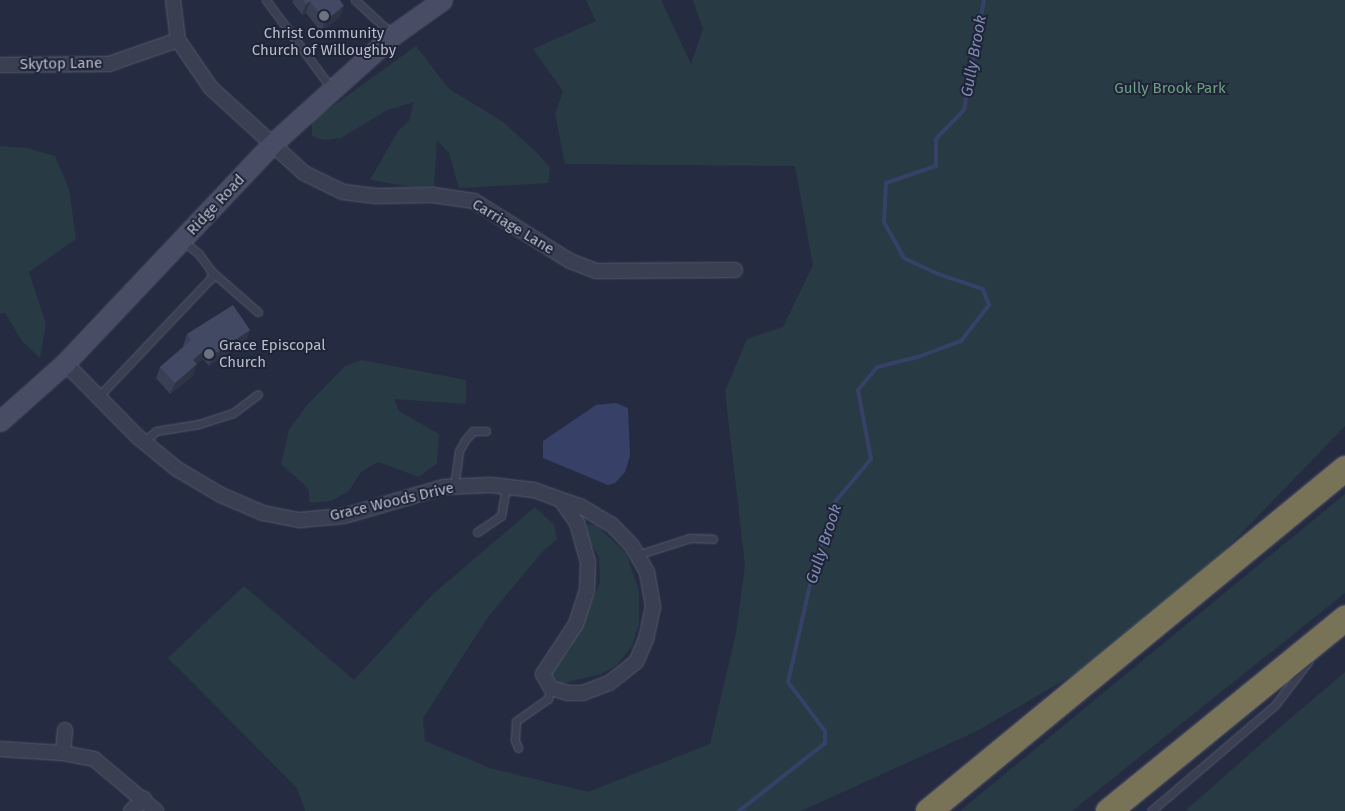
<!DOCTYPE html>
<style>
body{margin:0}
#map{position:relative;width:1345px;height:811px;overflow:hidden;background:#252c42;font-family:"Fira Sans",sans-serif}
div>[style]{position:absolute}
.green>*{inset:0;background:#283a43}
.water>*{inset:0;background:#374168}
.stream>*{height:4px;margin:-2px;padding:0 2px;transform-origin:2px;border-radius:2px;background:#374168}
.roads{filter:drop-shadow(0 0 1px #555a6c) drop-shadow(0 0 1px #555a6c)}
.lane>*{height:7px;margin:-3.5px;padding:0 3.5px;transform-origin:3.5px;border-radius:3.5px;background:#3a3f52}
.street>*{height:14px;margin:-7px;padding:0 7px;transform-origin:7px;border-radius:7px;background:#3a3f52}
.secondary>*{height:19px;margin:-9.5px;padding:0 9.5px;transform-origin:9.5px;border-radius:9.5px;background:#484d65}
.highway>*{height:25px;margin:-12.5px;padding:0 12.5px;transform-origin:12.5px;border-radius:12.5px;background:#787257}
.wall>*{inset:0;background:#393f55}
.shaded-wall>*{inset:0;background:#2e3345}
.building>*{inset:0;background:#424963}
.dots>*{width:14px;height:14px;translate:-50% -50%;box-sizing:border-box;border:2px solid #1f2437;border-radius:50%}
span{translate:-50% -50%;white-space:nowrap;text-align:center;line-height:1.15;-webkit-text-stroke:4px #1f2437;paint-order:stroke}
.poi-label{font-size:15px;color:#b7bbcc}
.left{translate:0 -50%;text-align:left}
.street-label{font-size:15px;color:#b7bbcc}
.park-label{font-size:15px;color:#6d9e83}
.water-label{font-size:16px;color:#7d8ab4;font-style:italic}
</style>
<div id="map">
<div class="green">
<i style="clip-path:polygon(586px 0,661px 0,691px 64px,703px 29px,693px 0,1345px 0,1345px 426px,1145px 633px,977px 731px,801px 811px,305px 811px,297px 788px,168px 658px,244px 586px,354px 680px,432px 595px,535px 507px,554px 525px,557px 539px,543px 551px,488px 617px,423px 718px,425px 741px,490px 768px,588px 792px,710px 744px,736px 633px,745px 565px,725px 391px,747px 339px,783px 327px,813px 265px,795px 166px,565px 164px,555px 114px,563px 91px,533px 49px,596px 21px)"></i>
<i style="clip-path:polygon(416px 46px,449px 89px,502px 121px,537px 153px,550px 168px,548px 183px,459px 188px,449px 153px,437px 140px,434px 187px,413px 187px,370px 180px,398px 131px,409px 121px,414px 102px,387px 110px,341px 138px,324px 140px,312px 136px,312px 121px)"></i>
<i style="clip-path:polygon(0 146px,27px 148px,55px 156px,69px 189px,76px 239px,29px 272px,46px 324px,40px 358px,22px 341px,5px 313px,0 313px)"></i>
<i style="clip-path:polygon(362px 360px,466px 380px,466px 404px,394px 399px,399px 411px,439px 434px,437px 463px,419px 477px,378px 462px,361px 472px,349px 491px,331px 501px,310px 503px,308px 488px,281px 464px,289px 430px,307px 405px,345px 366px)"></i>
<i style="clip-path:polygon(1345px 494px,1345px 593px,1072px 811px,960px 811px)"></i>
<i style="clip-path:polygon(586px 524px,596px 525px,626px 553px,639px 591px,639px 624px,632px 646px,617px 665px,601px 674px,560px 684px,551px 672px,570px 649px,600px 583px,599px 557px,589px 540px)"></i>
<i style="clip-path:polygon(1345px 672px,1345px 811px,1185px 811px,1278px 729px)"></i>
</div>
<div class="water">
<i style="clip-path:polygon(616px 403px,628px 408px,630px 456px,625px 472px,615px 483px,608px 485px,543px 458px,543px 441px,596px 405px)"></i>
</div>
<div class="stream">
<i style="left:739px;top:811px;width:110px;rotate:-38.3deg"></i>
<i style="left:825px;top:743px;width:12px;rotate:-90deg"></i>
<i style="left:825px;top:731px;width:61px;rotate:-127.1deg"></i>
<i style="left:788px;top:682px;width:117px;rotate:-77.2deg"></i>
<i style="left:814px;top:568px;width:69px;rotate:-72.3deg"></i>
<i style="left:835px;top:502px;width:56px;rotate:-50.1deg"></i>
<i style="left:871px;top:459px;width:70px;rotate:-100.7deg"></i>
<i style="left:858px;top:390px;width:30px;rotate:-50deg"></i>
<i style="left:877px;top:367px;width:42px;rotate:-13.7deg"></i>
<i style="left:918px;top:357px;width:46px;rotate:-20.4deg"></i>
<i style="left:961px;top:341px;width:46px;rotate:-52.1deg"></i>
<i style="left:989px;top:305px;width:17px;rotate:-111deg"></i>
<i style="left:983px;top:289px;width:47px;rotate:-161.6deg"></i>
<i style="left:938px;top:274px;width:38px;rotate:-155deg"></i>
<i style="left:904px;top:258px;width:41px;rotate:-119.1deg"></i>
<i style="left:884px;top:222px;width:39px;rotate:-87deg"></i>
<i style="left:886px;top:183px;width:53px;rotate:-18.8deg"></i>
<i style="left:936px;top:166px;width:27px;rotate:-90deg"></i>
<i style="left:936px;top:139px;width:40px;rotate:-46deg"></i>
<i style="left:964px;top:110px;width:112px;rotate:-79.7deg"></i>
</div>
<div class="roads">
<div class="lane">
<i style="left:266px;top:0;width:109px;rotate:53.5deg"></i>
<i style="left:355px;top:0;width:52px;rotate:42.6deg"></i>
<i style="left:212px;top:272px;width:61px;rotate:41deg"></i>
<i style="left:98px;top:397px;width:164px;rotate:-46.5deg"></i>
<i style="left:211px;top:278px;width:6px;rotate:-81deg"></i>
<i style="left:212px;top:272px;width:22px;rotate:-126deg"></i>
<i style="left:199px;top:254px;width:22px;rotate:-141deg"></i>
<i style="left:143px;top:442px;width:17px;rotate:-40deg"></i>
<i style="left:156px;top:431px;width:44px;rotate:-9.2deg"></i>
<i style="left:199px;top:424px;width:36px;rotate:-18deg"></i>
<i style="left:233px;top:413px;width:31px;rotate:-37deg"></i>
<i style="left:454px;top:487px;width:36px;rotate:-82deg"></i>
<i style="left:459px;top:451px;width:13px;rotate:-61deg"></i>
<i style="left:465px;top:440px;width:12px;rotate:-48deg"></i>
<i style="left:473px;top:431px;width:13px"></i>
<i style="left:477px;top:532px;width:29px;rotate:-34deg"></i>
<i style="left:501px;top:516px;width:29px;rotate:-80deg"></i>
<i style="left:637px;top:555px;width:56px;rotate:-17.8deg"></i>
<i style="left:690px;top:538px;width:23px;rotate:2deg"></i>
<i style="left:518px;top:748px;width:9px;rotate:-111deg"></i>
<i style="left:515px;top:740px;width:19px;rotate:-87deg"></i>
<i style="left:516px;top:721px;width:39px;rotate:-35deg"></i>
<i style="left:548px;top:699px;width:11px;rotate:-75deg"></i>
<i style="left:1151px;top:811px;width:163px;rotate:-40.5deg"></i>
<i style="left:1275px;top:705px;width:54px;rotate:-52.5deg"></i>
</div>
<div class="street">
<i style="left:173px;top:0;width:40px;rotate:82.9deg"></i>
<i style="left:178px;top:40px;width:58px;rotate:55.5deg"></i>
<i style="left:211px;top:88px;width:126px;rotate:42.4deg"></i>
<i style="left:304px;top:173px;width:43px;rotate:26deg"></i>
<i style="left:343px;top:192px;width:35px;rotate:7deg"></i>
<i style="left:378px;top:196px;width:55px;rotate:-1deg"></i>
<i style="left:433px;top:195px;width:41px;rotate:8.3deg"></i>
<i style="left:474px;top:201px;width:113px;rotate:32deg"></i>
<i style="left:570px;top:261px;width:28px;rotate:21deg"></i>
<i style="left:596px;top:271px;width:139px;rotate:-0.4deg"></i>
<i style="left:0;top:65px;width:109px;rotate:-0.5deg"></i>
<i style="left:109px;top:64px;width:73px;rotate:-19.2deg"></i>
<i style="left:65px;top:363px;width:104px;rotate:45.4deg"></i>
<i style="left:138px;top:437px;width:50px;rotate:39.4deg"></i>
<i style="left:177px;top:469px;width:51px;rotate:30.6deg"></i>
<i style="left:221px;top:495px;width:46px;rotate:23.2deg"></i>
<i style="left:263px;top:513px;width:38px;rotate:11deg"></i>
<i style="left:300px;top:520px;width:44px;rotate:-5.2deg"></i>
<i style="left:344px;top:516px;width:104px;rotate:-16.2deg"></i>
<i style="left:444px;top:487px;width:47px;rotate:-2.4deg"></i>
<i style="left:491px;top:485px;width:43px;rotate:6.6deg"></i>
<i style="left:534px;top:490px;width:29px;rotate:20deg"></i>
<i style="left:561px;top:500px;width:20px;rotate:18deg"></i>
<i style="left:580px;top:506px;width:37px;rotate:31deg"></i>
<i style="left:612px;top:525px;width:29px;rotate:46deg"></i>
<i style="left:632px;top:546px;width:30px;rotate:60deg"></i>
<i style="left:647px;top:572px;width:36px;rotate:80deg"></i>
<i style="left:653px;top:607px;width:33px;rotate:102deg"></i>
<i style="left:646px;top:639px;width:25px;rotate:113deg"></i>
<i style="left:636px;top:662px;width:34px;rotate:142deg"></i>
<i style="left:609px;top:683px;width:28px;rotate:159deg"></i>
<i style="left:583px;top:693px;width:15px;rotate:180deg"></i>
<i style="left:568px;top:693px;width:18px;rotate:-164deg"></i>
<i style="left:551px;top:688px;width:16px;rotate:-120deg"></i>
<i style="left:543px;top:674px;width:60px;rotate:-56.6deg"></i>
<i style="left:576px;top:624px;width:36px;rotate:-72deg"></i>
<i style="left:587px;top:590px;width:28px;rotate:-88deg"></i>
<i style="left:588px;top:562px;width:41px;rotate:-105.8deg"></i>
<i style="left:577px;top:523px;width:28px;rotate:-125deg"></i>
<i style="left:0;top:749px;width:63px;rotate:3.6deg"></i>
<i style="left:63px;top:753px;width:32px;rotate:11deg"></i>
<i style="left:94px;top:759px;width:81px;rotate:40deg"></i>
<i style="left:63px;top:753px;width:23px;rotate:-85deg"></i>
<i style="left:131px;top:811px;width:18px;rotate:-43deg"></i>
</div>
<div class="secondary">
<i style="left:0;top:421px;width:87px;rotate:-41.7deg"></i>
<i style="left:65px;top:363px;width:301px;rotate:-46.6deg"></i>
<i style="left:272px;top:144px;width:163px;rotate:-42deg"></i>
<i style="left:393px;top:35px;width:60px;rotate:-35.5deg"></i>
</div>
<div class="highway">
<i style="left:928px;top:811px;width:540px;rotate:-39.44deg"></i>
<i style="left:1108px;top:811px;width:306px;rotate:-39.2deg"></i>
</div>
</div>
<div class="wall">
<i style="clip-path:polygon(293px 0,340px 0,340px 17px,321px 32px,306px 13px,302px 15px,292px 2px)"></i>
<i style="clip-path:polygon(250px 330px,246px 341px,209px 366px,203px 359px,196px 365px,193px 376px,170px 394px,156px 378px,160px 367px,184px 347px,183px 346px,187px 334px)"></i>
</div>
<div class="shaded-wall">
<i style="clip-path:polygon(310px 1px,306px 13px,302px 15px,306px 4px)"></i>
<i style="clip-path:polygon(344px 6px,340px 17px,321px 32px,325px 21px)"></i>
<i style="clip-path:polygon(250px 330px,246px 341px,209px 366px,213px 355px)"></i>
<i style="clip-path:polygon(207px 348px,203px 359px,196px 365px,193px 376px,170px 394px,175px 383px,193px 360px)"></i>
</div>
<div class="building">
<i style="clip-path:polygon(303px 0,340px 0,344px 6px,325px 21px,310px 1px,306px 4px)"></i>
<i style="clip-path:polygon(233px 305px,250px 330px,213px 355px,207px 348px,193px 360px,197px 364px,175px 383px,160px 367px,191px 340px,187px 334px)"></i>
</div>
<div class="dots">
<i style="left:324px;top:16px;background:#6b7280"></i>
<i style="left:209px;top:354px;background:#6b7280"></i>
</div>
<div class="poi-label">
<span style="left:324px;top:42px">Christ Community<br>Church of Willoughby</span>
<span class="left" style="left:219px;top:354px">Grace Episcopal<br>Church</span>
</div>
<div class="street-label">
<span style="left:61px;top:64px;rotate:-1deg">Skytop Lane</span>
<span style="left:216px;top:205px;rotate:-47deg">Ridge Road</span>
<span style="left:513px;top:227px;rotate:31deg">Carriage Lane</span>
<span style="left:392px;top:502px;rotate:-13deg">Grace Woods Drive</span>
</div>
<div class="park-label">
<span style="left:1170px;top:89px">Gully Brook Park</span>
</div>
<div class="water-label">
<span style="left:974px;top:56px;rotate:-80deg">Gully Brook</span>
<span style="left:824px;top:544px;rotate:-72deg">Gully Brook</span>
</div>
</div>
